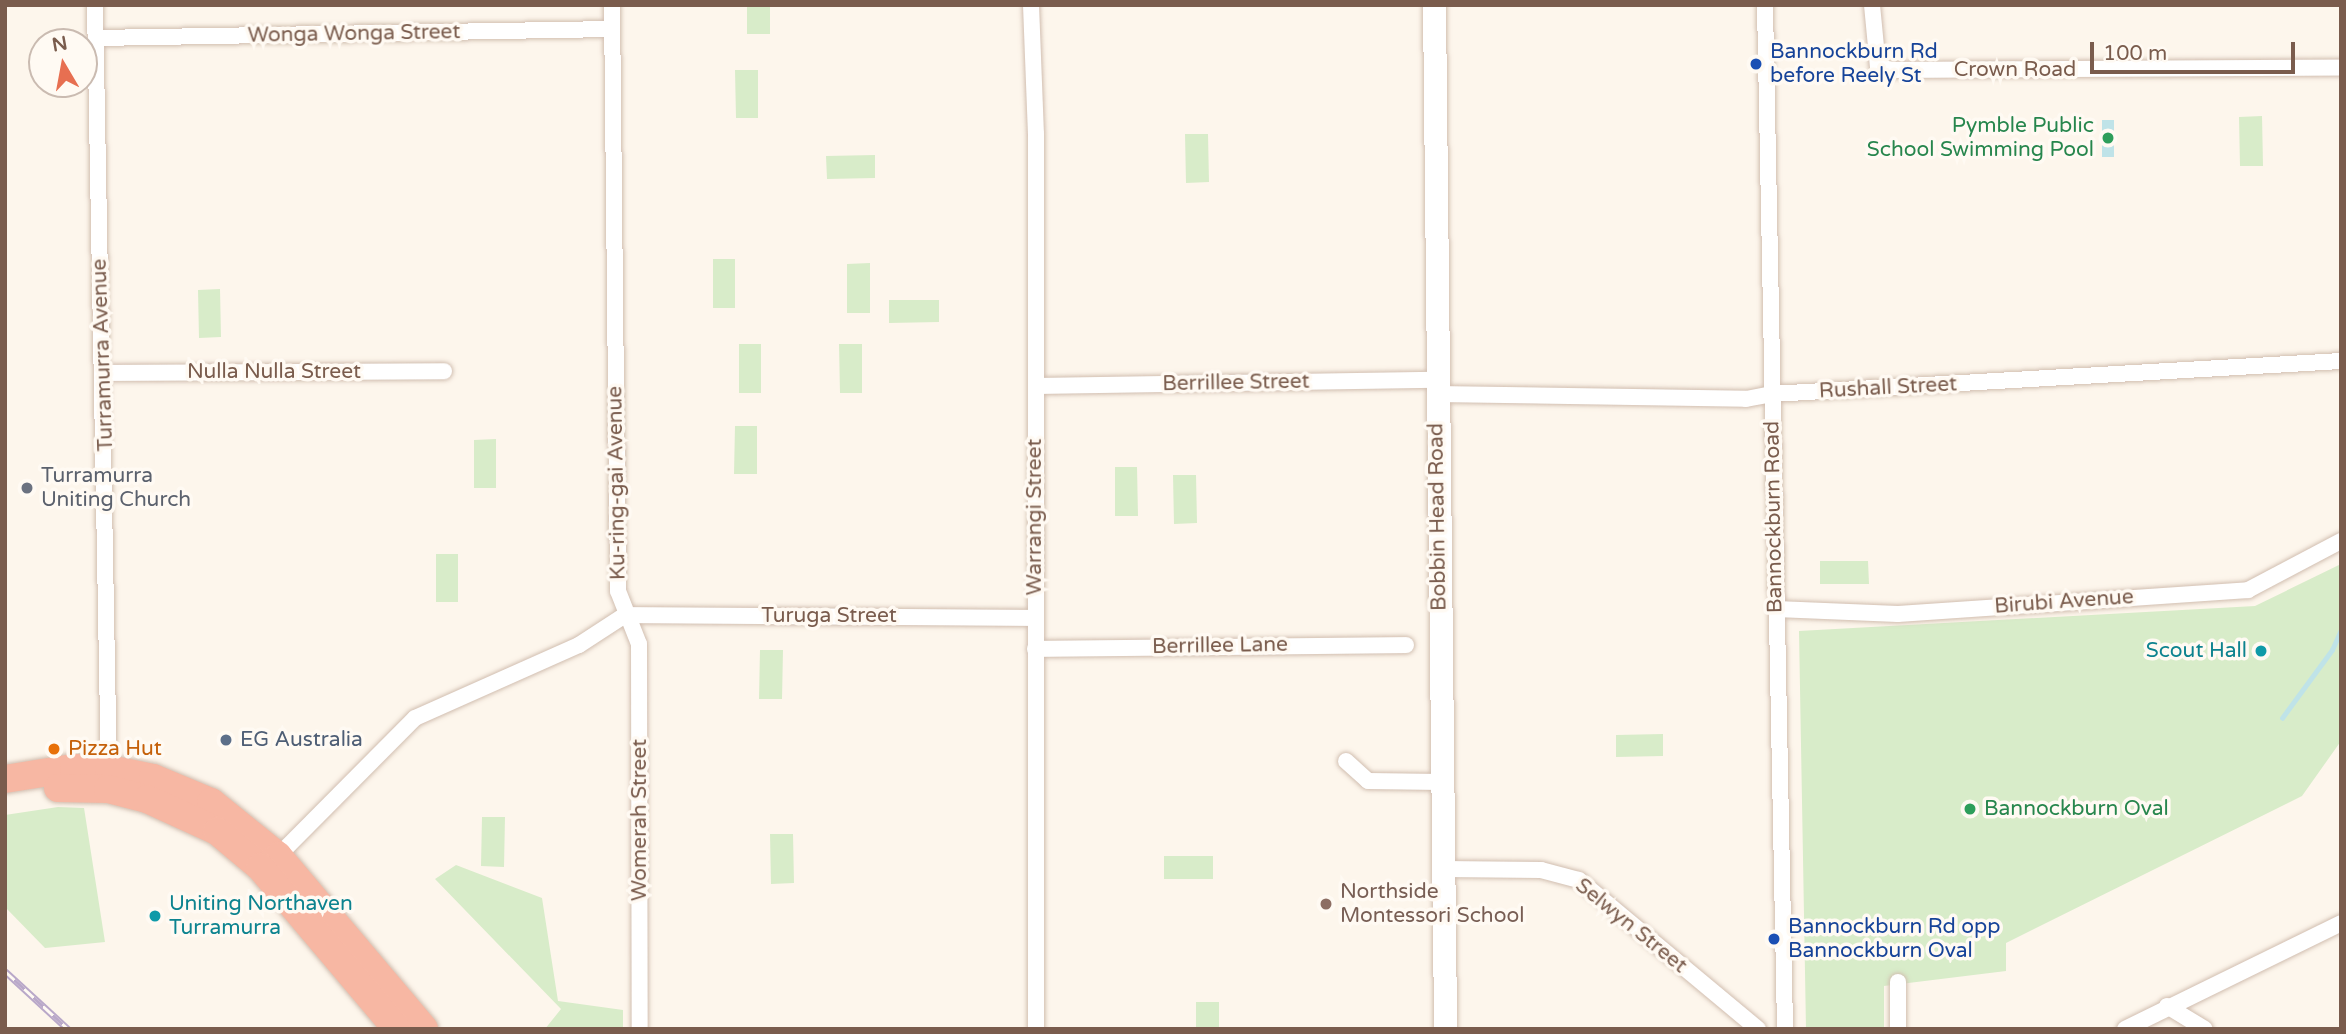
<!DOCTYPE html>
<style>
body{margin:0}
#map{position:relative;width:2346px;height:1034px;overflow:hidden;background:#fdf6ec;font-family:"Varela Round",sans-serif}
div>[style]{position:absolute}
.green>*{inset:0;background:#d8ecc9}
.water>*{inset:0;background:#bfe3e8}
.stream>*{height:4.5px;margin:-2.25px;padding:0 2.25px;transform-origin:2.25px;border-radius:2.25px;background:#bfe3e8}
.roads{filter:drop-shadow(0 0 2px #d1beb0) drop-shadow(0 0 2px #d1beb0)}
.street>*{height:16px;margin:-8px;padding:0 8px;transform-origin:8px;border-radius:8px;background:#fff}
.secondary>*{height:23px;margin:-11.5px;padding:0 11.5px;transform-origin:11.5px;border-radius:11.5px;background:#fff}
.highway>*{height:28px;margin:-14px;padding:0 14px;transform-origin:14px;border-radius:14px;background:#f7b7a3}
.rail>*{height:7px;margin-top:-3.5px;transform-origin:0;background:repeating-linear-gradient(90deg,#fffaf3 0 13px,#b9a8c9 0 26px);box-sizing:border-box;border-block:2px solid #b9a8c9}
.dots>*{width:19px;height:19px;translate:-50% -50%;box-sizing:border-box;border:4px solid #fffaf3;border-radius:50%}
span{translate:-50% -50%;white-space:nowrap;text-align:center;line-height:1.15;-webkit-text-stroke:7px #fffaf3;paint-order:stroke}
.street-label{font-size:21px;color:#7a5c4d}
.transit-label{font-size:21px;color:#164399}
.left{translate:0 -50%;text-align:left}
.leisure-label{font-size:21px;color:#27864d}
.right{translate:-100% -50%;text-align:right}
.worship-label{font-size:21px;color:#5b616d}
.culture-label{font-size:21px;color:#0d838f}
.service-label{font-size:21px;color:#4e5e75}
.food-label{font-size:21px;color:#c56008}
.education-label{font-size:21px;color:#785e54}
.frame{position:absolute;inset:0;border:7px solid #7a5c4d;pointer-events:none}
.north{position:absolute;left:28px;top:28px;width:70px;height:70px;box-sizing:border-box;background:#fffaf3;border:2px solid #cabbb1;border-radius:50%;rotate:350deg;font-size:19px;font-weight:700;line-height:28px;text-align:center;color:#7a5c4d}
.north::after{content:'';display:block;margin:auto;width:24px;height:32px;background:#e76f51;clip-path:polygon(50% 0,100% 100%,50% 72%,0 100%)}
.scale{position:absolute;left:2090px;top:42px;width:205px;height:32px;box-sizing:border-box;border:4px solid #7a5c4d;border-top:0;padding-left:9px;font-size:21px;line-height:24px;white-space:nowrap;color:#7a5c4d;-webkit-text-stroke:5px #fffaf3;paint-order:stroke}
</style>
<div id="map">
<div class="green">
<i style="clip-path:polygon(747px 5px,770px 5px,770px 34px,747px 34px)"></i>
<i style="clip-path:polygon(735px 70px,758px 70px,758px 118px,736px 118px)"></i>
<i style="clip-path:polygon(2262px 116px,2263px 166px,2240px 166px,2239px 117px)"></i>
<i style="clip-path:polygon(1185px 134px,1208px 134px,1209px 182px,1186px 183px)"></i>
<i style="clip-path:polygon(875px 155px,875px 178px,827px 179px,826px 156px)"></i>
<i style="clip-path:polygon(713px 259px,735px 259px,735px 308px,713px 308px)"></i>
<i style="clip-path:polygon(870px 263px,870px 313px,847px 313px,847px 264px)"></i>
<i style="clip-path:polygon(220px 289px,221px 337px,199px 338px,198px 290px)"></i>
<i style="clip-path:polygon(889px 300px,939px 300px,939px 322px,889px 323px)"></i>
<i style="clip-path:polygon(739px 344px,761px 344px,761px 393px,739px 393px)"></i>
<i style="clip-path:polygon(839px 344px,862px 344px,862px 393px,840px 393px)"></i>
<i style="clip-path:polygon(735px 426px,757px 426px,757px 474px,734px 474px)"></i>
<i style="clip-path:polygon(496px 439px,496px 488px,474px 488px,474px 440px)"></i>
<i style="clip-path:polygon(1115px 467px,1137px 467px,1138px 516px,1115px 516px)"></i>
<i style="clip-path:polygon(1173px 475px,1196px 475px,1197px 523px,1174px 524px)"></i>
<i style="clip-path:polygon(436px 554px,458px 554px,458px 602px,436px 602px)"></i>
<i style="clip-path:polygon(1820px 561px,1868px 561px,1869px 584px,1820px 584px)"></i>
<i style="clip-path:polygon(2341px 564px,2341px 741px,2302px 796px,2006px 943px,2006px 971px,1884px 986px,1884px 1029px,1806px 1029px,1799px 631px,2255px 606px)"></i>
<i style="clip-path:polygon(760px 650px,783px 650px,782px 699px,759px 699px)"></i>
<i style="clip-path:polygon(1663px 734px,1663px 756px,1616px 757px,1616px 735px)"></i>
<i style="clip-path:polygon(58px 807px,84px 808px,105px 942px,45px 948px,5px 907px,5px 815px)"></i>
<i style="clip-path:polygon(482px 817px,505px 817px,504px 867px,481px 866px)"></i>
<i style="clip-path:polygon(770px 834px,793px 834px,794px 883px,771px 884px)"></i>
<i style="clip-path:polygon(1164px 856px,1213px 856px,1213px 879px,1164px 879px)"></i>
<i style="clip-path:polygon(456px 865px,542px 898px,558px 1001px,623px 1010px,623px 1029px,545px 1029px,561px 1009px,435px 879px)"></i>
<i style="clip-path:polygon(1196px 1002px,1219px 1002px,1219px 1029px,1196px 1029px)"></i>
</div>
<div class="water">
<i style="clip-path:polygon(2102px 120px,2114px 120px,2114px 157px,2102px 157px)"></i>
</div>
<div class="stream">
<i style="left:2282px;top:718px;width:84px;rotate:-53.7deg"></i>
<i style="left:2332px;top:650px;width:22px;rotate:-66deg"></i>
</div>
<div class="roads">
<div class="street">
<i style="left:95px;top:5px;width:771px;rotate:88.96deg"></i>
<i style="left:612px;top:5px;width:586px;rotate:89.41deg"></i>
<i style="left:618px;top:591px;width:57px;rotate:68.4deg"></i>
<i style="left:639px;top:644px;width:385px;rotate:89.9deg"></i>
<i style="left:1031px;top:5px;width:129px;rotate:87.8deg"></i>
<i style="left:1036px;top:134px;width:895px;rotate:90deg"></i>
<i style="left:1765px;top:5px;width:1024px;rotate:88.88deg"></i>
<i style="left:1872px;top:5px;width:62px;rotate:84.5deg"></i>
<i style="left:1878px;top:67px;width:16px;rotate:11deg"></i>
<i style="left:1894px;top:70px;width:447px;rotate:-0.3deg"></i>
<i style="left:96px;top:38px;width:516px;rotate:-1deg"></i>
<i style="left:105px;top:373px;width:339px;rotate:-0.3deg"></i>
<i style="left:1036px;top:386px;width:400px;rotate:-0.9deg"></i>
<i style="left:1436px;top:394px;width:310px;rotate:0.9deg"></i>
<i style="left:1746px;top:399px;width:26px;rotate:-11deg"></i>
<i style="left:1772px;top:394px;width:570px;rotate:-3.32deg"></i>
<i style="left:1776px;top:609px;width:122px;rotate:2.3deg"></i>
<i style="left:1898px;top:614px;width:351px;rotate:-3.9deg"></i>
<i style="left:2248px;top:590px;width:105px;rotate:-27.8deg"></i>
<i style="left:625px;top:615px;width:409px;rotate:0.4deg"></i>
<i style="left:1035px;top:649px;width:371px;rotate:-0.6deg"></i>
<i style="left:1346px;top:761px;width:30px;rotate:42deg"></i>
<i style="left:1368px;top:781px;width:73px;rotate:0.8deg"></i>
<i style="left:278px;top:856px;width:194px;rotate:-45.2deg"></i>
<i style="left:415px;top:718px;width:180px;rotate:-24deg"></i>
<i style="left:579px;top:645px;width:55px;rotate:-33.1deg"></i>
<i style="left:1444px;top:869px;width:97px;rotate:0.6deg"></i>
<i style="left:1541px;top:870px;width:39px;rotate:15deg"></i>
<i style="left:1579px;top:880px;width:233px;rotate:39.8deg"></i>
<i style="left:2167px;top:1006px;width:44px;rotate:31.2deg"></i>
<i style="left:1898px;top:1029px;width:47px;rotate:-90deg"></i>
<i style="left:2125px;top:1029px;width:241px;rotate:-26.1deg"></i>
</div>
<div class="secondary">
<i style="left:1434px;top:5px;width:1024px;rotate:89.38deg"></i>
</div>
<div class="highway">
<i style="left:5px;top:779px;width:70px;rotate:-9.1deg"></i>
<i style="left:74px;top:768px;width:35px;rotate:2deg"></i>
<i style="left:109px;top:769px;width:45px;rotate:11.6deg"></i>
<i style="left:153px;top:778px;width:63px;rotate:22.5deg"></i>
<i style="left:211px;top:802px;width:86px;rotate:38.9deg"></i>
<i style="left:278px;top:856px;width:226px;rotate:49.8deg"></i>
<i style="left:58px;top:788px;width:50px;rotate:1.1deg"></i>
<i style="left:108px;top:789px;width:40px;rotate:14.4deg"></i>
<i style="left:147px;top:799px;width:77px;rotate:24.6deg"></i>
<i style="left:217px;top:831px;width:56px;rotate:39.9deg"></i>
<i style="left:260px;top:867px;width:212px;rotate:49.8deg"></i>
</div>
</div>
<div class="rail">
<i style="left:5px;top:971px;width:86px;rotate:42.6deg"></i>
</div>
<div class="dots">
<i style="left:1756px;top:64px;background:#1a4fb4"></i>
<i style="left:2108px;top:138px;background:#2e9e5b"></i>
<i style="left:27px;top:488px;background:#6b7280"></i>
<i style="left:2261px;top:651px;background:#0f9aa8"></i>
<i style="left:226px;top:740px;background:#5c6f8a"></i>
<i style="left:54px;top:749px;background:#e8710a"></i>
<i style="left:1970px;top:809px;background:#2e9e5b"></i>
<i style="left:1326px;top:904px;background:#8d6e63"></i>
<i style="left:155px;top:916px;background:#0f9aa8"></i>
<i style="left:1774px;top:939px;background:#1a4fb4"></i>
</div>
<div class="street-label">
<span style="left:354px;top:34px;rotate:-1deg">Wonga Wonga Street</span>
<span style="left:2015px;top:70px">Crown Road</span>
<span style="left:103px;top:355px;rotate:-92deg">Turramurra Avenue</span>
<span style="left:274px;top:372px">Nulla Nulla Street</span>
<span style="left:1236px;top:383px;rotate:-1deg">Berrillee Street</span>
<span style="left:1888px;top:388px;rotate:-3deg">Rushall Street</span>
<span style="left:617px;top:483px;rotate:-91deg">Ku-ring-gai Avenue</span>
<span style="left:1035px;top:517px;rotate:-90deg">Warrangi Street</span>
<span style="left:1438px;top:517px;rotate:-91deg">Bobbin Head Road</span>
<span style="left:1774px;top:517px;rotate:-91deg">Bannockburn Road</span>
<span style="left:2064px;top:602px;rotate:-4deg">Birubi Avenue</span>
<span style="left:829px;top:616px">Turuga Street</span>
<span style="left:1220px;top:646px;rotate:-1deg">Berrillee Lane</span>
<span style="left:640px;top:820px;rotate:-90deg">Womerah Street</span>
<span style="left:1631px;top:926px;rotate:39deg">Selwyn Street</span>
</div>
<div class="transit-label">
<span class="left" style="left:1770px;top:64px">Bannockburn Rd<br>before Reely St</span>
<span class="left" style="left:1788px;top:939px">Bannockburn Rd opp<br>Bannockburn Oval</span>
</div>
<div class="leisure-label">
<span class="right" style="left:2094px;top:138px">Pymble Public<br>School Swimming Pool</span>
<span class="left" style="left:1984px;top:809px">Bannockburn Oval</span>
</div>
<div class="worship-label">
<span class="left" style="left:41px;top:488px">Turramurra<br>Uniting Church</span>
</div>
<div class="culture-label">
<span class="right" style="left:2247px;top:651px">Scout Hall</span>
<span class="left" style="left:169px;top:916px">Uniting Northaven<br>Turramurra</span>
</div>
<div class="service-label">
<span class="left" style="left:240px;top:740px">EG Australia</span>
</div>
<div class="food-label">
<span class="left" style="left:68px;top:749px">Pizza Hut</span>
</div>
<div class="education-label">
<span class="left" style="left:1340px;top:904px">Northside<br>Montessori School</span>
</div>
<div class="frame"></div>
<div class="north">N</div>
<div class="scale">100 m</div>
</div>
